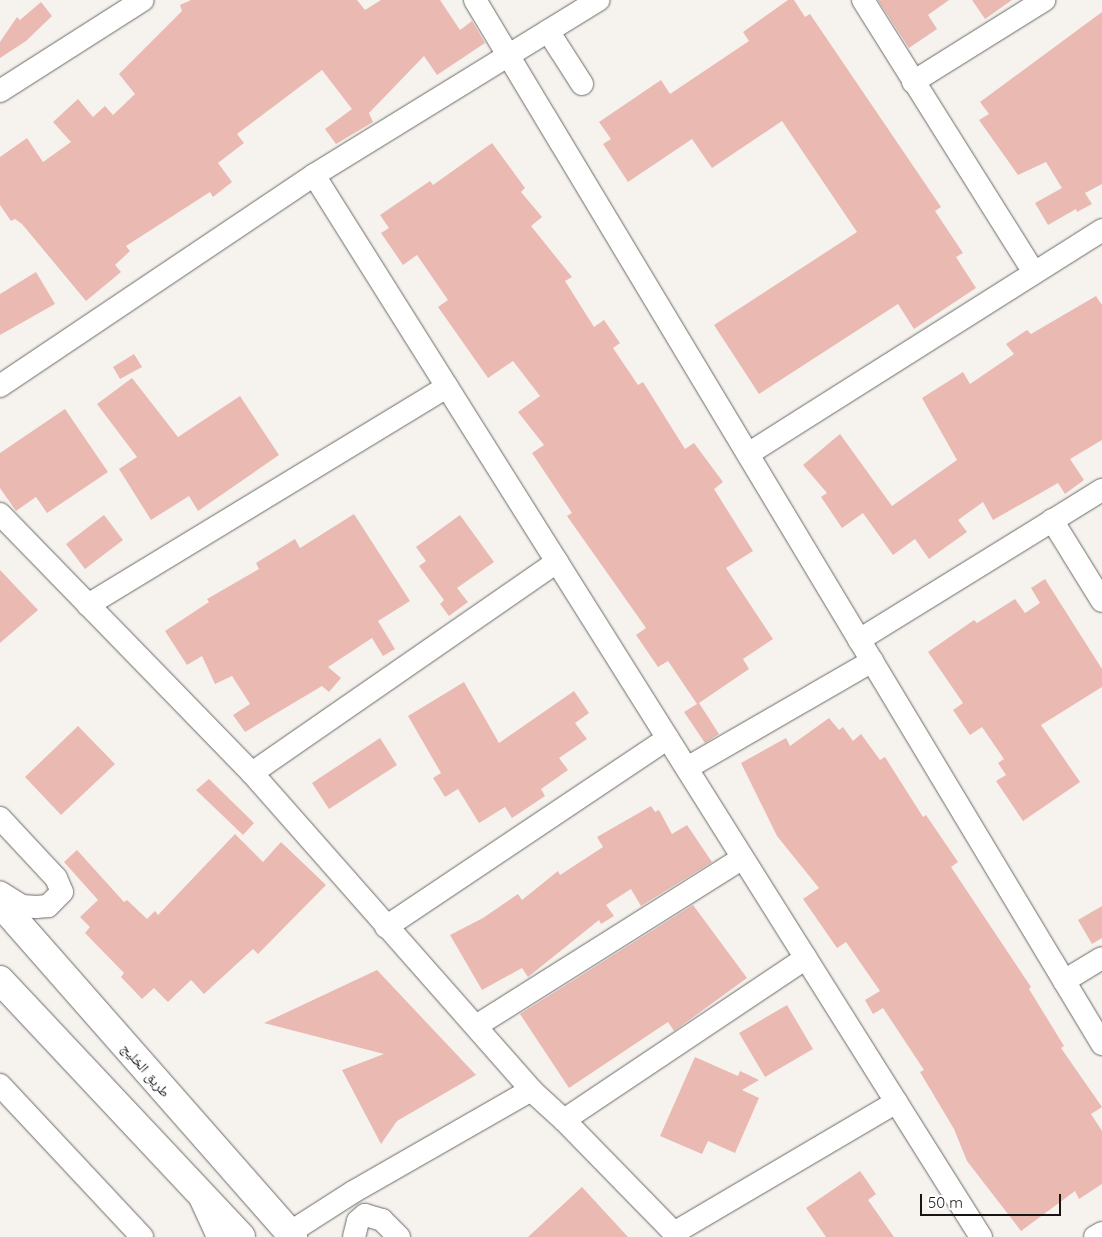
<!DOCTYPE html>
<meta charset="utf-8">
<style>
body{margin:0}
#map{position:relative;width:1102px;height:1237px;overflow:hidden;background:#f6f3ef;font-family:Quicksand,"Noto Naskh Arabic",sans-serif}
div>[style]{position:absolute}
.building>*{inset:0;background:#eab9b2}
.roads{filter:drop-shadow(0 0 1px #6c6a66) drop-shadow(0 0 1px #6c6a66)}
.minor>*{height:22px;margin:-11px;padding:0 11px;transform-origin:11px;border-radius:11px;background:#fff}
.major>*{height:28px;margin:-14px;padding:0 14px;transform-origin:14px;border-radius:14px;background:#fff}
span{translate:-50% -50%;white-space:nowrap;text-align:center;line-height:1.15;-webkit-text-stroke:4px #fff;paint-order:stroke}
.street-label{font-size:14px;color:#161513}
.scale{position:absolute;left:920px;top:1194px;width:141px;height:22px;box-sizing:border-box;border:2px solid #161513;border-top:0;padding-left:6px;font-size:15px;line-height:18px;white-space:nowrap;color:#161513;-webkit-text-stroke:4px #fff;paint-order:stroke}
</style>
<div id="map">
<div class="building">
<i style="clip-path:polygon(191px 0,357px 0,365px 10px,381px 0,440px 0,460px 30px,472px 21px,485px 43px,437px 75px,424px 56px,369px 113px,373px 122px,336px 144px,325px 129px,352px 109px,322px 70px,237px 134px,244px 143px,218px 163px,232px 182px,213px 197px,210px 192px,126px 246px,130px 251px,115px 265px,121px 272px,86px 301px,22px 224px,15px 219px,11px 221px,0 205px,0 157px,27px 138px,43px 162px,71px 142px,53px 122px,78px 99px,93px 117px,105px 106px,113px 115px,135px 94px,119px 74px,182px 11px,180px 5px)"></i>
<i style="clip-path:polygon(788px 0,794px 0,805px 17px,810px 14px,941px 207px,935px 211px,963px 253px,956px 257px,976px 288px,914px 329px,898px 304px,759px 394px,714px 325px,857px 232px,782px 121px,712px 168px,692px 139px,628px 182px,603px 144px,611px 139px,599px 122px,661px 80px,670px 94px,749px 41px,743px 32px)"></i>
<i style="clip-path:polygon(878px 0,949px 0,928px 15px,937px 29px,909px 48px)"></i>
<i style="clip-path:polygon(972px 0,1012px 0,985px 19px)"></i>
<i style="clip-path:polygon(41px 2px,52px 16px,26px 41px,0 58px,0 42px,17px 17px,20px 20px)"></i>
<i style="clip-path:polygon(1102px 12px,1102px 184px,1085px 193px,1092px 204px,1077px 212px,1076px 209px,1048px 225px,1035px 203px,1062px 188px,1046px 162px,1018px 175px,979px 120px,989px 114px,980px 102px)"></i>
<i style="clip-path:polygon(492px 143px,525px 188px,521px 192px,542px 217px,531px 226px,572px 277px,565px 281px,594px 327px,604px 320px,620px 343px,613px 348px,638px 385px,643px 382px,685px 449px,694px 443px,723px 482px,714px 489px,753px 551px,726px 568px,773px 639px,743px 659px,749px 669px,699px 703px,719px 734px,705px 743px,684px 712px,697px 704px,668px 661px,658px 667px,636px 635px,646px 628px,567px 516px,572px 513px,532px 453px,544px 445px,518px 412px,540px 396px,513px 361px,488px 378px,438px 307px,448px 300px,417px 255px,403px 265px,381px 233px,389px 228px,380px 215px,430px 181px,433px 185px)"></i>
<i style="clip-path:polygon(36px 272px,55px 304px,0 335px,0 294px)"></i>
<i style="clip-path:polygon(1096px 296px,1102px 305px,1102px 440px,1070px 459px,1084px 480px,1065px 494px,1058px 483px,993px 520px,983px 502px,958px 520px,967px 532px,929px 559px,915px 539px,893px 555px,863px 513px,842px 528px,821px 497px,827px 493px,803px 465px,840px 434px,892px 506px,957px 460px,922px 398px,963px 372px,970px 384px,1014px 354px,1006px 344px,1027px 330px,1031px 334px)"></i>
<i style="clip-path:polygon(134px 354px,142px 367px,120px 379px,113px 367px)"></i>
<i style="clip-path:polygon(132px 378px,178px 437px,240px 396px,279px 455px,198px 511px,189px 496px,151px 520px,119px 469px,137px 457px,97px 404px)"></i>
<i style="clip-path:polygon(65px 409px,108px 472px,47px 513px,36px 497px,16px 511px,0 488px,0 453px)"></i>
<i style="clip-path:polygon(354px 514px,410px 601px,378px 621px,395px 649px,383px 656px,372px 638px,328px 667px,341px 678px,329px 692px,322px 686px,245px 732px,233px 715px,250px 704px,232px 676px,215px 684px,202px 656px,187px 665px,165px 631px,209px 602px,207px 599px,259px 569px,256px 563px,295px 539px,300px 548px)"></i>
<i style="clip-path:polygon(104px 515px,123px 540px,85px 569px,66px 544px)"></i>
<i style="clip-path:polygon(460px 515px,494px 562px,457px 588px,468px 602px,449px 616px,440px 604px,444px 600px,419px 566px,426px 561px,416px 547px)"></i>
<i style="clip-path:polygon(0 570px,38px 610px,0 643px)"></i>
<i style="clip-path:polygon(1045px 579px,1102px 669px,1102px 687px,1041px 725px,1080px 782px,1023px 821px,996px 781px,1006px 775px,998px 763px,1004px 759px,982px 727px,970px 735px,953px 710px,963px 703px,928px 652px,974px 620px,977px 623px,1015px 599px,1025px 613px,1040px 603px,1031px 588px)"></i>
<i style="clip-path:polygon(464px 682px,499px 743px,574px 691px,589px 713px,575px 723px,587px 739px,559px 758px,568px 770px,541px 789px,545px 796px,512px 818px,505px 807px,479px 823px,458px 789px,445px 797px,433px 778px,441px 773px,408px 716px)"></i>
<i style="clip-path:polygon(829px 718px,839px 730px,843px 727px,853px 741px,861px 734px,880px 760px,885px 757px,923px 817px,926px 815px,958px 862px,951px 867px,1031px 987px,1029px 989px,1064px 1046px,1061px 1048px,1102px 1107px,1091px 1114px,1102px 1131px,1102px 1184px,1079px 1199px,1075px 1191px,1021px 1231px,967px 1161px,954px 1129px,920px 1072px,924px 1070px,883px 1008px,873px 1014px,865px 1000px,880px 991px,846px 942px,837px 948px,803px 899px,819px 888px,777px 836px,741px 763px,786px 738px,790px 746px)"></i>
<i style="clip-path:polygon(78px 726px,115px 764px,61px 815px,25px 777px)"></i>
<i style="clip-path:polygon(380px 738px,397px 765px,329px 809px,312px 783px)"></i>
<i style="clip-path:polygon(209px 779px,254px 823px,243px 835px,196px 790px)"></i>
<i style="clip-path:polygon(651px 806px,655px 812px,659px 810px,672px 834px,687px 825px,712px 862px,641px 906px,631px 889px,606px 905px,614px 916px,601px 924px,599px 920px,528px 977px,522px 968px,482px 990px,450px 935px,483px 918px,518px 894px,522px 900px,558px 871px,560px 875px,603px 847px,597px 837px)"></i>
<i style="clip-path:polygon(235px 834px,263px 862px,281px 842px,326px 885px,258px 954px,253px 949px,204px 994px,191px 980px,168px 1002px,154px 988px,142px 999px,121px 977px,124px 973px,85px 933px,90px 927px,80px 917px,98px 900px,64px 862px,77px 850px,124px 902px,127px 900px,147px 919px,155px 911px,158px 915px)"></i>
<i style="clip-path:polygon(693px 905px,747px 978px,674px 1031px,668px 1022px,569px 1088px,520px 1014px)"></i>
<i style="clip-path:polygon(1102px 906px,1102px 938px,1092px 944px,1078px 920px)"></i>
<i style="clip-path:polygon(377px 970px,476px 1075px,397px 1121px,381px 1144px,342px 1070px,384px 1054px,264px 1023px)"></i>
<i style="clip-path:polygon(787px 1005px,813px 1049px,765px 1077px,739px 1033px)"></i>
<i style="clip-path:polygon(695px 1057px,738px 1076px,740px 1071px,759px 1080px,742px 1090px,759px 1098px,735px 1153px,708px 1141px,702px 1154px,660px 1136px)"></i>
<i style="clip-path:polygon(860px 1171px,876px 1194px,868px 1200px,894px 1237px,826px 1237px,806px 1208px)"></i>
<i style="clip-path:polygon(582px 1187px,628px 1237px,528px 1237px)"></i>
</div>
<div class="roads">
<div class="minor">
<i style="left:475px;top:0;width:1218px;rotate:59.01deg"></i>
<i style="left:863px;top:0;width:322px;rotate:57.9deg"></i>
<i style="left:548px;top:31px;width:63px;rotate:57.3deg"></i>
<i style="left:913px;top:82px;width:155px;rotate:-32deg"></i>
<i style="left:0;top:91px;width:169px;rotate:-32.5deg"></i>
<i style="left:314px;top:175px;width:1254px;rotate:57.87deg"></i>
<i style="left:0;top:386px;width:378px;rotate:-33.9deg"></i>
<i style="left:314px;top:175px;width:334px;rotate:-31.6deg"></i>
<i style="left:748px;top:454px;width:419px;rotate:-32.3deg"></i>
<i style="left:0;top:514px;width:361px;rotate:45.8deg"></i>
<i style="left:252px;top:773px;width:422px;rotate:48.6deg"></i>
<i style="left:531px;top:1090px;width:45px;rotate:42.3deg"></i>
<i style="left:564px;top:1120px;width:163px;rotate:45.7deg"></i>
<i style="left:1052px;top:520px;width:95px;rotate:58.3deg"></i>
<i style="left:88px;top:605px;width:420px;rotate:-31.3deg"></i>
<i style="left:859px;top:640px;width:286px;rotate:-31.7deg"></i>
<i style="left:687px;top:768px;width:214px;rotate:-30deg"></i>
<i style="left:252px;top:773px;width:371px;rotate:-34.7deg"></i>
<i style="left:0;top:818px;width:82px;rotate:47deg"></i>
<i style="left:56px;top:878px;width:15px;rotate:67deg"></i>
<i style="left:62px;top:892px;width:20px;rotate:135deg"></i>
<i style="left:48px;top:906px;width:12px;rotate:175deg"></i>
<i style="left:36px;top:907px;width:14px;rotate:-176deg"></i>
<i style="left:22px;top:906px;width:26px;rotate:-148deg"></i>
<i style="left:386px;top:927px;width:339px;rotate:-33.8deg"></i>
<i style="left:1064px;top:981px;width:44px;rotate:-31.2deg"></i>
<i style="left:476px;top:1026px;width:315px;rotate:-32.2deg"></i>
<i style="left:0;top:1085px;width:208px;rotate:46.9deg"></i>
<i style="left:564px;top:1120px;width:291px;rotate:-33.8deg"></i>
<i style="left:201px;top:1200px;width:41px;rotate:65.3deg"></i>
<i style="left:289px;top:1233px;width:76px;rotate:-32.6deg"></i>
<i style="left:353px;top:1192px;width:205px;rotate:-29.8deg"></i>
<i style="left:674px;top:1233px;width:258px;rotate:-30.5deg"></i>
<i style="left:354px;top:1237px;width:16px;rotate:-76deg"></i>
<i style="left:358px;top:1221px;width:9px;rotate:-41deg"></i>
<i style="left:365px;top:1215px;width:18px;rotate:16deg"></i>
<i style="left:382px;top:1220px;width:24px;rotate:45deg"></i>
<i style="left:1095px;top:1237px;width:8px;rotate:-30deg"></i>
</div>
<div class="major">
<i style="left:0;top:903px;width:444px;rotate:48.7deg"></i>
<i style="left:0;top:980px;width:352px;rotate:46.8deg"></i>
</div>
</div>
<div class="street-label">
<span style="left:146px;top:1070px;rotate:49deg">طريق الخليج</span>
</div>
<div class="scale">50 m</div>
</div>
